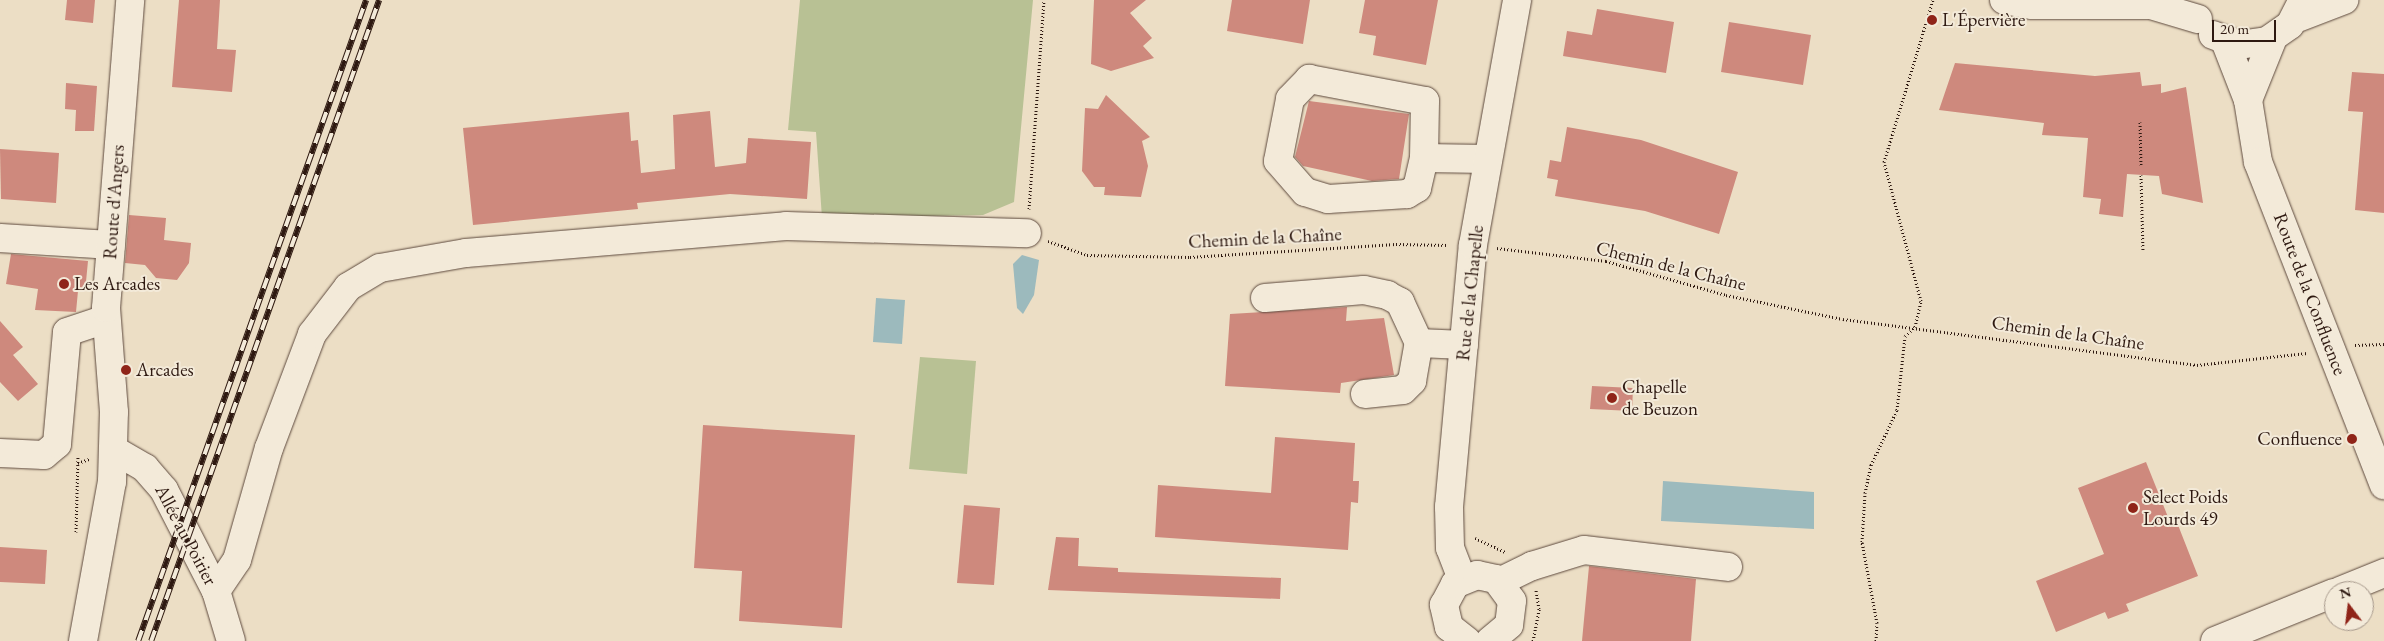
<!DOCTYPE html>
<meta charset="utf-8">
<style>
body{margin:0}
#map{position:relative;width:2384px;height:641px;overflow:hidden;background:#ecdec5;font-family:"EB Garamond",serif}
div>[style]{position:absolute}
.green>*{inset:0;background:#b8c194}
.water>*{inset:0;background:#9cbabd}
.building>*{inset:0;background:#ce897d}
.path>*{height:3px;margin-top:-1.5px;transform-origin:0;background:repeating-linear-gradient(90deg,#2e1911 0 1px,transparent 0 3.5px)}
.roads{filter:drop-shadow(0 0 1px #5e4a3e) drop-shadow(0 0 1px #5e4a3e)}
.minor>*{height:28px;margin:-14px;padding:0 14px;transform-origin:14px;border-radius:14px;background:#f3ead9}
.rail>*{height:5.5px;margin-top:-2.75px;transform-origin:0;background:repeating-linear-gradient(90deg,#f3ead9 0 11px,#2e1911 0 22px);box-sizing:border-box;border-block:1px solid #2e1911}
.dots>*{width:14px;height:14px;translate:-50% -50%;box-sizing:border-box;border:2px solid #f3ead9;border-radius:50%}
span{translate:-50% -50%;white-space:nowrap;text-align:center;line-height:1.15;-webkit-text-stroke:4px #f3ead9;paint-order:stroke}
.poi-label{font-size:19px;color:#2e1911}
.left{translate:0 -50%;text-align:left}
.right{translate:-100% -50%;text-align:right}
.street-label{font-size:19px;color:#2e1911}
.north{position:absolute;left:2324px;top:581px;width:50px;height:50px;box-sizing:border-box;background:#f3ead9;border:1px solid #a49689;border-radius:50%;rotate:345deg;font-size:14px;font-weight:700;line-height:20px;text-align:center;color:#2e1911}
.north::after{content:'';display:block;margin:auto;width:18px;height:22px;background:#8f2418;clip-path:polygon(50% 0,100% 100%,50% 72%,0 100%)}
.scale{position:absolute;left:2212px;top:20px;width:64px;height:22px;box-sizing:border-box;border:2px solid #2e1911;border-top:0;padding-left:6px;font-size:15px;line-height:18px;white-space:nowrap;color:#2e1911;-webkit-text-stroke:4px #f3ead9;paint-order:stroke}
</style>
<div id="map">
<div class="green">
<i style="clip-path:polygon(800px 0,1033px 0,1014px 202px,983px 215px,822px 218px,816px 132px,788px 130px)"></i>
<i style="clip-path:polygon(920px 357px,976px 361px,967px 474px,909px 469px)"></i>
</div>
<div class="water">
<i style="clip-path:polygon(1022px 255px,1039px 260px,1034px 295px,1023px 314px,1017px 308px,1013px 264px)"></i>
<i style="clip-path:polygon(876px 298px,905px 300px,902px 344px,873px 342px)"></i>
<i style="clip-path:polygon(1663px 481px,1814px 492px,1814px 529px,1661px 521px)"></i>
</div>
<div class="building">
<i style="clip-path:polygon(67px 0,95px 0,93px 23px,65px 20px)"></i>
<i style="clip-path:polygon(179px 0,220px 0,217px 49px,236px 50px,232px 92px,172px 87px)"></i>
<i style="clip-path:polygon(1094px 0,1146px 0,1130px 13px,1152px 38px,1143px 46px,1154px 58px,1111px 71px,1091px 64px)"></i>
<i style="clip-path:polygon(1232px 0,1310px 0,1303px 44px,1227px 31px)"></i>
<i style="clip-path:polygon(1365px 0,1438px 0,1426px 65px,1373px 55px,1376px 36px,1359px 33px)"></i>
<i style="clip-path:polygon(1597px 9px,1674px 22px,1666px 73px,1563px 56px,1567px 31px,1592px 35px)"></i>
<i style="clip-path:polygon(1729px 22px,1811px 35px,1803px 85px,1721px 72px)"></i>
<i style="clip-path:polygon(1955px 63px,2095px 76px,2140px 72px,2142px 86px,2161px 84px,2161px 93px,2186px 87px,2203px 203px,2162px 194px,2159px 176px,2127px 174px,2123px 217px,2099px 214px,2101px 199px,2083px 197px,2088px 138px,2042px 135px,2044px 123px,1939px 110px)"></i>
<i style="clip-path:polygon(2352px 72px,2384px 74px,2384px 213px,2355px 210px,2363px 112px,2348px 111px)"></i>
<i style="clip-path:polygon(66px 83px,97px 86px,94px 131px,75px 131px,76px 110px,65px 109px)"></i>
<i style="clip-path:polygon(1106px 95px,1150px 137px,1142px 141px,1148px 166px,1141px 197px,1104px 195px,1105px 187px,1094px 187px,1082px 171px,1085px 108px,1098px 109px)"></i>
<i style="clip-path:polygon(1309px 101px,1409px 114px,1399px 179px,1372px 181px,1303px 166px,1295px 157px)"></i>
<i style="clip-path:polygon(710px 111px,715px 167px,746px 163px,748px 138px,811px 142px,807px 199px,730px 194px,637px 203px,638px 209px,473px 225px,463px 128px,629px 112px,631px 141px,638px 140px,641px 173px,675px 169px,673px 115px)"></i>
<i style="clip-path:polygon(1567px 127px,1641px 140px,1738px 172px,1719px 234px,1645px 211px,1555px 196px,1558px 180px,1547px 178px,1550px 160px,1561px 162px)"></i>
<i style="clip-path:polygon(0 149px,59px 153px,56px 203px,1px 199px)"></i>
<i style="clip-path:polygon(129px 215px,166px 218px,164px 240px,191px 243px,189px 263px,177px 280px,156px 278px,145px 265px,125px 263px)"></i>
<i style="clip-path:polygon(11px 254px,88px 261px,85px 292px,78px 291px,76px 312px,35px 310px,38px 289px,6px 284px)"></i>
<i style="clip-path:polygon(1347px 307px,1346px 321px,1384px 318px,1394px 375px,1341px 383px,1340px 393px,1225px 386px,1230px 314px)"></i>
<i style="clip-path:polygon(0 321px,23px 347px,13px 355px,38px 384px,18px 401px,0 382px)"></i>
<i style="clip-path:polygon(1592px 386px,1633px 388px,1632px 411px,1590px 409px)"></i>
<i style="clip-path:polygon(703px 425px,855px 435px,842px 628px,739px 621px,742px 571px,694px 568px)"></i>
<i style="clip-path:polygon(1275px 437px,1355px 443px,1353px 481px,1359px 481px,1358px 503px,1351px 502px,1348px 550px,1155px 537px,1158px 485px,1271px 493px)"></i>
<i style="clip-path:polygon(2146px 462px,2172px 527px,2178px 525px,2198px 576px,2126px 604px,2129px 611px,2108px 619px,2105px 612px,2056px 632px,2036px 581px,2104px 554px,2078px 488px)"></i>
<i style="clip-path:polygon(964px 505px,1000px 508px,994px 585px,957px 583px)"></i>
<i style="clip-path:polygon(1056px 537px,1079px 538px,1078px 566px,1118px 568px,1118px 572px,1281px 578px,1280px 599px,1048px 590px)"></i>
<i style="clip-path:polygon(0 547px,47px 550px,45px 584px,0 582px)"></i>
<i style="clip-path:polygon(1589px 566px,1696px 579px,1691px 641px,1582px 641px)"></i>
</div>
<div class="path">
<i style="left:2140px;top:122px;width:43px;rotate:88.7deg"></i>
<i style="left:2141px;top:175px;width:76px;rotate:88.5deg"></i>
<i style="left:1029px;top:209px;width:210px;rotate:-85.9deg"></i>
<i style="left:1048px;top:241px;width:41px;rotate:19.7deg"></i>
<i style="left:1087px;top:255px;width:103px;rotate:1.1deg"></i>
<i style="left:1190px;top:257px;width:206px;rotate:-3.6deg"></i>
<i style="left:1396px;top:244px;width:52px;rotate:1.1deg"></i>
<i style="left:1497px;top:248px;width:110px;rotate:6.8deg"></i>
<i style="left:1606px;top:261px;width:125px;rotate:15.8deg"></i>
<i style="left:1726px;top:295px;width:119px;rotate:11.6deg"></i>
<i style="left:1843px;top:319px;width:357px;rotate:7.4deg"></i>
<i style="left:2197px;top:365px;width:111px;rotate:-6.2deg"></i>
<i style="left:2355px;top:345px;width:29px;rotate:-2deg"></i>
<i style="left:78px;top:463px;width:12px;rotate:-20deg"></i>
<i style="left:76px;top:532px;width:76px;rotate:-88.5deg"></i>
<i style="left:1475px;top:538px;width:33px;rotate:25deg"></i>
<i style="left:1533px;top:641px;width:33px;rotate:-79deg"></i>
<i style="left:1539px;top:609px;width:19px;rotate:-99deg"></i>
<i style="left:1876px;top:641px;width:18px;rotate:-87deg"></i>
<i style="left:1877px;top:623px;width:82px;rotate:-100.5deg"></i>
<i style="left:1862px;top:542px;width:49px;rotate:-86.5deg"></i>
<i style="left:1865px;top:493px;width:29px;rotate:-78deg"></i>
<i style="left:1871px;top:465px;width:61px;rotate:-64.7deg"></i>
<i style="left:1897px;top:410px;width:74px;rotate:-83.8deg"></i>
<i style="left:1905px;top:336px;width:13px;rotate:-42deg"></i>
<i style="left:1915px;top:327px;width:27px;rotate:-77deg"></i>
<i style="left:1921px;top:301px;width:144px;rotate:-104.9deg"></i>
<i style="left:1884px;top:162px;width:169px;rotate:-73.2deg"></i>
</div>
<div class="roads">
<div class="minor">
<i style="left:2004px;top:0;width:28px;rotate:10deg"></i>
<i style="left:2032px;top:5px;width:119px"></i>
<i style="left:2151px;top:5px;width:49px;rotate:16.6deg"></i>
<i style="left:2295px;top:19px;width:53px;rotate:-21.2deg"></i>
<i style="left:2213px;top:35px;width:28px;rotate:21deg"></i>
<i style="left:2239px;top:45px;width:28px;rotate:-8deg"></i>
<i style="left:2267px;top:41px;width:28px;rotate:-35deg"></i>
<i style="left:2290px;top:25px;width:28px;rotate:-63deg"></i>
<i style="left:2225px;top:41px;width:63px;rotate:68.7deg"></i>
<i style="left:2248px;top:100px;width:63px;rotate:80.8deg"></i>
<i style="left:2258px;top:162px;width:347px;rotate:68.7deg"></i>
<i style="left:2248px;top:100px;width:67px;rotate:-68deg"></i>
<i style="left:1424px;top:158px;width:31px;rotate:103deg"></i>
<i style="left:1417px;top:188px;width:12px;rotate:149deg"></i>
<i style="left:1407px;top:194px;width:79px;rotate:176.4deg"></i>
<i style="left:1328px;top:199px;width:24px;rotate:-163deg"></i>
<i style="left:1305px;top:192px;width:41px;rotate:-131.1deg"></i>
<i style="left:1278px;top:161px;width:63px;rotate:-79deg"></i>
<i style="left:1290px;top:99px;width:28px;rotate:-46deg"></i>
<i style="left:1309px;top:79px;width:118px;rotate:10.7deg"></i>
<i style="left:1425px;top:101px;width:57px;rotate:91deg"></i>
<i style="left:1424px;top:158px;width:63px;rotate:0.9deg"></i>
<i style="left:0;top:238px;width:111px;rotate:3.6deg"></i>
<i style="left:1265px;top:298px;width:99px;rotate:-4.6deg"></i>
<i style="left:1364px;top:290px;width:24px;rotate:12deg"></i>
<i style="left:1387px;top:295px;width:15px;rotate:28deg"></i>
<i style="left:1400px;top:302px;width:45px;rotate:65.1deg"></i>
<i style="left:1419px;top:343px;width:45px;rotate:2.5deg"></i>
<i style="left:1365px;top:394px;width:38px;rotate:-6deg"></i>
<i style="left:1403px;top:390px;width:13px;rotate:-45deg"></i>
<i style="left:1412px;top:381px;width:39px;rotate:-80deg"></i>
<i style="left:114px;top:450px;width:36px;rotate:30deg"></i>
<i style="left:145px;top:468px;width:29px;rotate:49deg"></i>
<i style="left:164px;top:490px;width:114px;rotate:62.8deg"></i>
<i style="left:216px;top:591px;width:52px;rotate:73.3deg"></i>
<i style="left:0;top:453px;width:44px;rotate:2.6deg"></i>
<i style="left:44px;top:455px;width:17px;rotate:-40deg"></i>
<i style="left:57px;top:444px;width:112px;rotate:-84.9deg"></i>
<i style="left:67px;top:332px;width:41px;rotate:-18.4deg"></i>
<i style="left:1462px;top:579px;width:33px;rotate:-111deg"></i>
<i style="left:1450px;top:548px;width:41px;rotate:-91.4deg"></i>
<i style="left:1449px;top:507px;width:263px;rotate:-84.8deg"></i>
<i style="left:1473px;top:245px;width:249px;rotate:-79.8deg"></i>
<i style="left:1499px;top:582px;width:37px;rotate:-26deg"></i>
<i style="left:1532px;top:566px;width:54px;rotate:-17.1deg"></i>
<i style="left:1584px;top:550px;width:145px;rotate:6.7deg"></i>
<i style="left:216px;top:591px;width:37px;rotate:-56deg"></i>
<i style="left:237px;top:560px;width:116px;rotate:-74.1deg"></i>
<i style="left:269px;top:448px;width:122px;rotate:-69.3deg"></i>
<i style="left:312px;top:334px;width:59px;rotate:-52.5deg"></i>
<i style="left:348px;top:287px;width:37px;rotate:-31deg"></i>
<i style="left:380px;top:268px;width:87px;rotate:-9.9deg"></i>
<i style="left:466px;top:253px;width:321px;rotate:-4.8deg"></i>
<i style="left:786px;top:226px;width:241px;rotate:1.7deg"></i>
<i style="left:2340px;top:591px;width:48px;rotate:-22.2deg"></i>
<i style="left:83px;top:641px;width:162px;rotate:-79.7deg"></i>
<i style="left:112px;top:482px;width:70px;rotate:-88.4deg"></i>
<i style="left:114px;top:412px;width:104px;rotate:-94.4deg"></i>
<i style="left:106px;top:308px;width:309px;rotate:-85.5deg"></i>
<i style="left:1467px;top:641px;width:23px;rotate:-142deg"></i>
<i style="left:1449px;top:627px;width:23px;rotate:-103deg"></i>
<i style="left:1444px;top:605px;width:24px;rotate:-62deg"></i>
<i style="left:1455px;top:584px;width:24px;rotate:-22deg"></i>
<i style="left:1477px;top:575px;width:19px;rotate:12deg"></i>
<i style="left:1496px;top:579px;width:27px;rotate:54deg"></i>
<i style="left:1512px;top:601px;width:24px;rotate:97deg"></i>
<i style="left:1509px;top:625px;width:25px;rotate:140deg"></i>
<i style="left:2215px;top:641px;width:128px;rotate:-22deg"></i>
</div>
</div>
<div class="rail">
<i style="left:138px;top:641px;width:680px;rotate:-70.42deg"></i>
<i style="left:151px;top:641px;width:680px;rotate:-70.42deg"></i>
</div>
<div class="dots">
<i style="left:1932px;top:20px;background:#8f2418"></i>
<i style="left:64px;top:284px;background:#8f2418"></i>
<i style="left:126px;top:370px;background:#8f2418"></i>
<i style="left:1612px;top:398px;background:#8f2418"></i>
<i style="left:2352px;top:439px;background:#8f2418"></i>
<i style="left:2133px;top:508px;background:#8f2418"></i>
</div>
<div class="poi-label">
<span class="left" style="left:1942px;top:20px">L'Épervière</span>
<span class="left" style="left:74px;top:284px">Les Arcades</span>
<span class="left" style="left:136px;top:370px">Arcades</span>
<span class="left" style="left:1622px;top:398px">Chapelle<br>de Beuzon</span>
<span class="right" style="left:2342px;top:439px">Confluence</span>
<span class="left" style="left:2143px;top:508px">Select Poids<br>Lourds 49</span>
</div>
<div class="street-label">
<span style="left:114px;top:202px;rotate:-86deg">Route d'Angers</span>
<span style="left:1265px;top:238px;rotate:-3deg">Chemin de la Chaîne</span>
<span style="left:1671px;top:266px;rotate:14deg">Chemin de la Chaîne</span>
<span style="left:1470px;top:293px;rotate:-84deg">Rue de la Chapelle</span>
<span style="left:2310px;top:294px;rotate:69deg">Route de la Confluence</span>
<span style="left:2068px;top:333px;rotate:8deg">Chemin de la Chaîne</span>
<span style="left:186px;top:535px;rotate:62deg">Allée au Poirier</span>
</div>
<div class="north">N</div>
<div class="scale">20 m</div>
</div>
